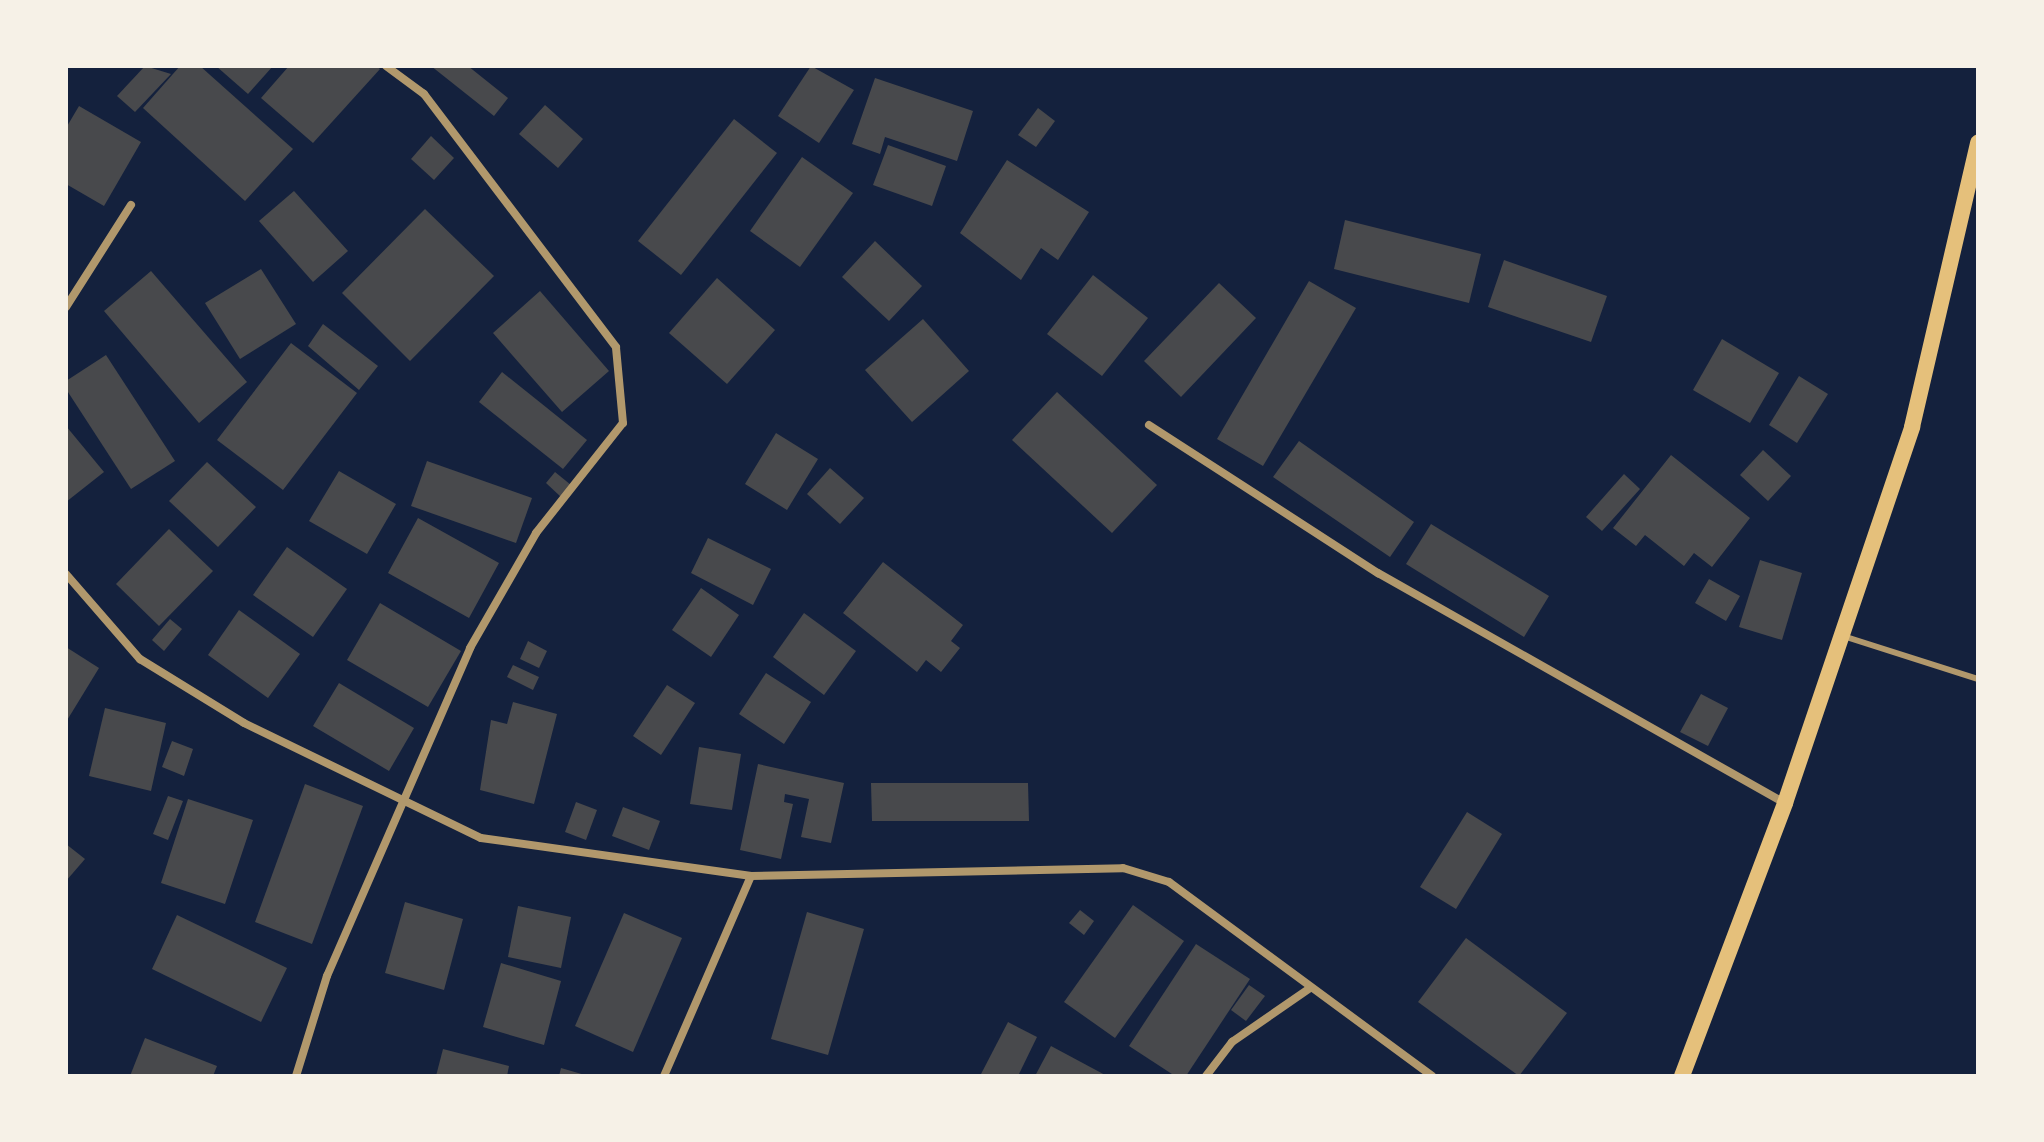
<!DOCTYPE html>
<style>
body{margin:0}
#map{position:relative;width:2044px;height:1142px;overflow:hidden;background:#14213d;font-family:Lora,serif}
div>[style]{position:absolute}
.building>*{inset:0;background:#48494c}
.service>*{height:6px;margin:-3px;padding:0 3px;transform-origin:3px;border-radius:3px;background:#b1986c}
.minor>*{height:8px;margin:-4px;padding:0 4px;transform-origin:4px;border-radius:4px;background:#b1986c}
.secondary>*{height:16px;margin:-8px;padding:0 8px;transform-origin:8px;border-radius:8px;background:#e5c07b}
span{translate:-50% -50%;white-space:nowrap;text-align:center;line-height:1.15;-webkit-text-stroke:6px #f6f1e7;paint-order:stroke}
.frame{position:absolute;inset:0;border:68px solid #f6f1e7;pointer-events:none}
</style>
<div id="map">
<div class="building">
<i style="clip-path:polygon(145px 66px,171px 74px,135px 112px,117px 96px)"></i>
<i style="clip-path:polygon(180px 66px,200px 66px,293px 149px,245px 201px,143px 108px)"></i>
<i style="clip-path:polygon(216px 66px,273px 66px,248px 94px)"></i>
<i style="clip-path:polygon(289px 66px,376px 66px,380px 69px,313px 143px,261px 98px)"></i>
<i style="clip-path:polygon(431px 66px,468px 66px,508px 98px,494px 116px)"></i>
<i style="clip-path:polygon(811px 66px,854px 90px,819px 143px,778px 116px)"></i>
<i style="clip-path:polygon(875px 78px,973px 111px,957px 161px,885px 137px,880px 154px,852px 144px)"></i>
<i style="clip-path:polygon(545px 105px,583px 139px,558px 168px,519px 134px)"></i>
<i style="clip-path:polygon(79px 106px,141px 142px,104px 206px,66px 184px,66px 128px)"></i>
<i style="clip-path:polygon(1038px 108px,1055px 121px,1036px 147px,1018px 135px)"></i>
<i style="clip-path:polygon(734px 119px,777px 153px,681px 275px,638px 241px)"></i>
<i style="clip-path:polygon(431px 136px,454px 158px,434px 180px,411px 159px)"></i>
<i style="clip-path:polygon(888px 145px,946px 166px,932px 206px,873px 185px)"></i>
<i style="clip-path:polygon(802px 157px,853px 193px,800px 267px,750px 231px)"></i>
<i style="clip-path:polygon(1007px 160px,1089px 212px,1058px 260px,1041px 248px,1021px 280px,960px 233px)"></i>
<i style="clip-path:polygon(294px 191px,348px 251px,313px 282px,259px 221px)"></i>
<i style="clip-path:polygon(425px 209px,494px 276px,410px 361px,342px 293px)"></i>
<i style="clip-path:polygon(1345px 220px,1481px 254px,1469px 303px,1334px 269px)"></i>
<i style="clip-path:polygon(875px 241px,922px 286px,889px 321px,842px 277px)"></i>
<i style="clip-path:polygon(1504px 260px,1607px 296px,1591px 342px,1488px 307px)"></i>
<i style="clip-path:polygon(261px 269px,296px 324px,240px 359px,205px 303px)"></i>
<i style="clip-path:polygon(151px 271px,247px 382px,199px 423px,104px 311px)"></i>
<i style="clip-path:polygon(1093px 275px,1148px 318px,1102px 376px,1047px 334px)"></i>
<i style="clip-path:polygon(717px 278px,775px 330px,727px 384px,669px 333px)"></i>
<i style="clip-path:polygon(1309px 281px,1356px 308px,1263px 466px,1217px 439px)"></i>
<i style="clip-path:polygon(1219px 283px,1256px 318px,1181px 397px,1144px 361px)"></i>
<i style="clip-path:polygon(540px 291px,609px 371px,562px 412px,493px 333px)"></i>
<i style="clip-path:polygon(923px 319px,969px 371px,912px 422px,865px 370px)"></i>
<i style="clip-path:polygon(323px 324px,378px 366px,359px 390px,308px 346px)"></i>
<i style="clip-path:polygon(1722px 339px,1779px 373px,1750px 423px,1693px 390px)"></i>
<i style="clip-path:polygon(291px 343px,357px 393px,283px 490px,217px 440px)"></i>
<i style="clip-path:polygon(106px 355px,175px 461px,131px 489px,66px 389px,66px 381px)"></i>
<i style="clip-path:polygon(502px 372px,587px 440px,563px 469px,479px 402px)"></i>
<i style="clip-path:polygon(1799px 376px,1828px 394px,1797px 443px,1769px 425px)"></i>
<i style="clip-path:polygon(1057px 392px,1157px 485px,1112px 533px,1012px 440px)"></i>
<i style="clip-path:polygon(66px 426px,104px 472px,66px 502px)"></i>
<i style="clip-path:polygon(776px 433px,818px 459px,787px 510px,745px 484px)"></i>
<i style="clip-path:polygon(1299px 441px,1414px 522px,1390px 557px,1273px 477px)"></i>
<i style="clip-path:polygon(1763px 450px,1791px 476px,1768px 501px,1740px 475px)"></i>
<i style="clip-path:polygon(1671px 455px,1750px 518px,1712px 567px,1694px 553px,1684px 566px,1645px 535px,1636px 546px,1613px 528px)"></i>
<i style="clip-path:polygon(427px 461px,532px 498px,516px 543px,411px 506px)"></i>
<i style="clip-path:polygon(207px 462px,256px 507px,218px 547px,169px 501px)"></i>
<i style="clip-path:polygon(830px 468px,864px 498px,840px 524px,807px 494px)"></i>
<i style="clip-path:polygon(339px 471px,396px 504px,367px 554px,309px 521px)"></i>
<i style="clip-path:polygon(555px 472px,571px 485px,561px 497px,546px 483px)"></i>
<i style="clip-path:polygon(1624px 474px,1640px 489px,1602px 531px,1586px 517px)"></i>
<i style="clip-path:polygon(418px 518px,499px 563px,469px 618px,388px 573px)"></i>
<i style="clip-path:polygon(1431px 524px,1549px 596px,1524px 637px,1406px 564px)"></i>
<i style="clip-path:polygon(169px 529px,213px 571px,159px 626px,116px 584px)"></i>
<i style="clip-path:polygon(708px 538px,771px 569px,753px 605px,691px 573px)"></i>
<i style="clip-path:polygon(287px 547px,347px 589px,313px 637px,253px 595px)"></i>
<i style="clip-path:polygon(1760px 560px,1802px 573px,1782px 640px,1739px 627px)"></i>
<i style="clip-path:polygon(883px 562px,963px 625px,951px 641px,960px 648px,941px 672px,926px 660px,917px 672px,843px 613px)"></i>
<i style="clip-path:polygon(1709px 579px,1740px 596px,1726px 621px,1695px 603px)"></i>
<i style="clip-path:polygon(701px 588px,739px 615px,711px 657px,672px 630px)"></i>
<i style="clip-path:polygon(380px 603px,461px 651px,428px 707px,347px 660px)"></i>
<i style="clip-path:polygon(239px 610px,300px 654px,268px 698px,208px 655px)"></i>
<i style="clip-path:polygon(804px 613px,856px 651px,824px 695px,773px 657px)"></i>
<i style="clip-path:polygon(170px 619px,182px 629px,164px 651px,152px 640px)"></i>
<i style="clip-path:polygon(528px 641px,547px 651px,539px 668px,520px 659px)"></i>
<i style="clip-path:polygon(66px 647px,99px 668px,66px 722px)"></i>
<i style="clip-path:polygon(513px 665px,539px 677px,533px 690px,507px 677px)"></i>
<i style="clip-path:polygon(766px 673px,811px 702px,784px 744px,739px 714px)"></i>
<i style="clip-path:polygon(339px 683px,414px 728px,389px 771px,313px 726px)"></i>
<i style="clip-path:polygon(667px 685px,695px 703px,661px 755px,633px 736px)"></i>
<i style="clip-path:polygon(1701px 694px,1728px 708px,1708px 746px,1680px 732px)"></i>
<i style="clip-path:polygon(513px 702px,557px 714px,534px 804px,480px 790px,491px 720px,507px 724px)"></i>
<i style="clip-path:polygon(105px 708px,166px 723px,151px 791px,89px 776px)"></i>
<i style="clip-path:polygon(172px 741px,193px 749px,184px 776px,162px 767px)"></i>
<i style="clip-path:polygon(699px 747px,741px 754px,732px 810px,690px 804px)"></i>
<i style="clip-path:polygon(758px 764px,844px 783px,831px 843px,801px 837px,809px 799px,785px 794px,784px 802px,793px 804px,781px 859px,740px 850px)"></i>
<i style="clip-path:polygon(871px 783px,1028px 783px,1029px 821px,872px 821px)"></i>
<i style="clip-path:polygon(305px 784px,363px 806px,312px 944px,255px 922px)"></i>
<i style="clip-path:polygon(168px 796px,183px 801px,168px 840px,153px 834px)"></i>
<i style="clip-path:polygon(188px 799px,253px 820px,225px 904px,161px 883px)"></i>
<i style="clip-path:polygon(576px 802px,597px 810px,586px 840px,565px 832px)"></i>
<i style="clip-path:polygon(623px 807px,660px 821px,649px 850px,612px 836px)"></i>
<i style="clip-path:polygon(1467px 812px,1502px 834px,1456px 909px,1420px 887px)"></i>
<i style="clip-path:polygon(66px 844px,85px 859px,66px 881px)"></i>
<i style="clip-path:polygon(405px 902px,463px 919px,444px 990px,385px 973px)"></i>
<i style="clip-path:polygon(1133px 905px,1184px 941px,1115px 1038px,1064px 1002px)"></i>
<i style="clip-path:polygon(518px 906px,571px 917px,561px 968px,508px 957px)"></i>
<i style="clip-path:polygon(1080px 910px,1094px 921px,1084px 935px,1069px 923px)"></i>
<i style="clip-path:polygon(807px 912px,864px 929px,828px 1055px,771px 1039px)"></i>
<i style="clip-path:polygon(624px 913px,682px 938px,633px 1052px,575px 1026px)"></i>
<i style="clip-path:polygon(177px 915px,287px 968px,261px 1022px,152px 969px)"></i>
<i style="clip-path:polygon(1466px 938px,1567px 1013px,1519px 1076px,1418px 1002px)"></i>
<i style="clip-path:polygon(1196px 944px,1250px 979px,1186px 1076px,1175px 1076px,1129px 1046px)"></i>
<i style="clip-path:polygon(501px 963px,561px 981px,544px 1045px,483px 1027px)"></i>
<i style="clip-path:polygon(1249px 985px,1265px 996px,1246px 1021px,1231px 1010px)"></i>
<i style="clip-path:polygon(1008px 1022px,1037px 1037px,1018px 1076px,980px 1076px)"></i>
<i style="clip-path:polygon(145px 1038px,217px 1066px,213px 1076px,130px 1076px)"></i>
<i style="clip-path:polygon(1051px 1046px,1107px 1076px,1035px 1076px)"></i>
<i style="clip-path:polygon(443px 1049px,509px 1066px,507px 1076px,436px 1076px)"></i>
<i style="clip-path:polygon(561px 1068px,585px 1075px,585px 1076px,559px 1076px)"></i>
</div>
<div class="service">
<i style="left:1843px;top:636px;width:142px;rotate:17.7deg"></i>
</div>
<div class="minor">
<i style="left:66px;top:307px;width:121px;rotate:-57.5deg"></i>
<i style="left:1149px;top:425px;width:273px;rotate:32.9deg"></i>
<i style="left:1378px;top:573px;width:467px;rotate:29.5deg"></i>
<i style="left:66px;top:574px;width:113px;rotate:49deg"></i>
<i style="left:140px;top:659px;width:122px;rotate:31.6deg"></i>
<i style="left:244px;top:723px;width:263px;rotate:25.9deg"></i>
<i style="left:481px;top:838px;width:273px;rotate:8deg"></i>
<i style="left:751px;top:876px;width:372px;rotate:-1.2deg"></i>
<i style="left:1123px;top:868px;width:48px;rotate:16.9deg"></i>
<i style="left:1169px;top:882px;width:327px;rotate:36.4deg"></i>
<i style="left:296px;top:1076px;width:105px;rotate:-72.8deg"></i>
<i style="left:327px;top:976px;width:358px;rotate:-66.4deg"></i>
<i style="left:470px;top:648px;width:133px;rotate:-60.1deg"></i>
<i style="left:536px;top:533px;width:140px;rotate:-51.7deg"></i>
<i style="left:623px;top:423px;width:76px;rotate:-95.3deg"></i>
<i style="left:616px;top:347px;width:318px;rotate:-127.2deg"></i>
<i style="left:424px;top:94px;width:47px;rotate:-143.6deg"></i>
<i style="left:664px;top:1076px;width:218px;rotate:-66.5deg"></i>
<i style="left:1206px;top:1076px;width:43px;rotate:-52.6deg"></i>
<i style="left:1232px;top:1042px;width:95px;rotate:-34.7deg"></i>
</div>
<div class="secondary">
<i style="left:1682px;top:1076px;width:292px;rotate:-69.3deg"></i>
<i style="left:1785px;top:803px;width:397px;rotate:-71.3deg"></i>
<i style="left:1912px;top:427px;width:292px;rotate:-76.9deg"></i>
</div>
<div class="frame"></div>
</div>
